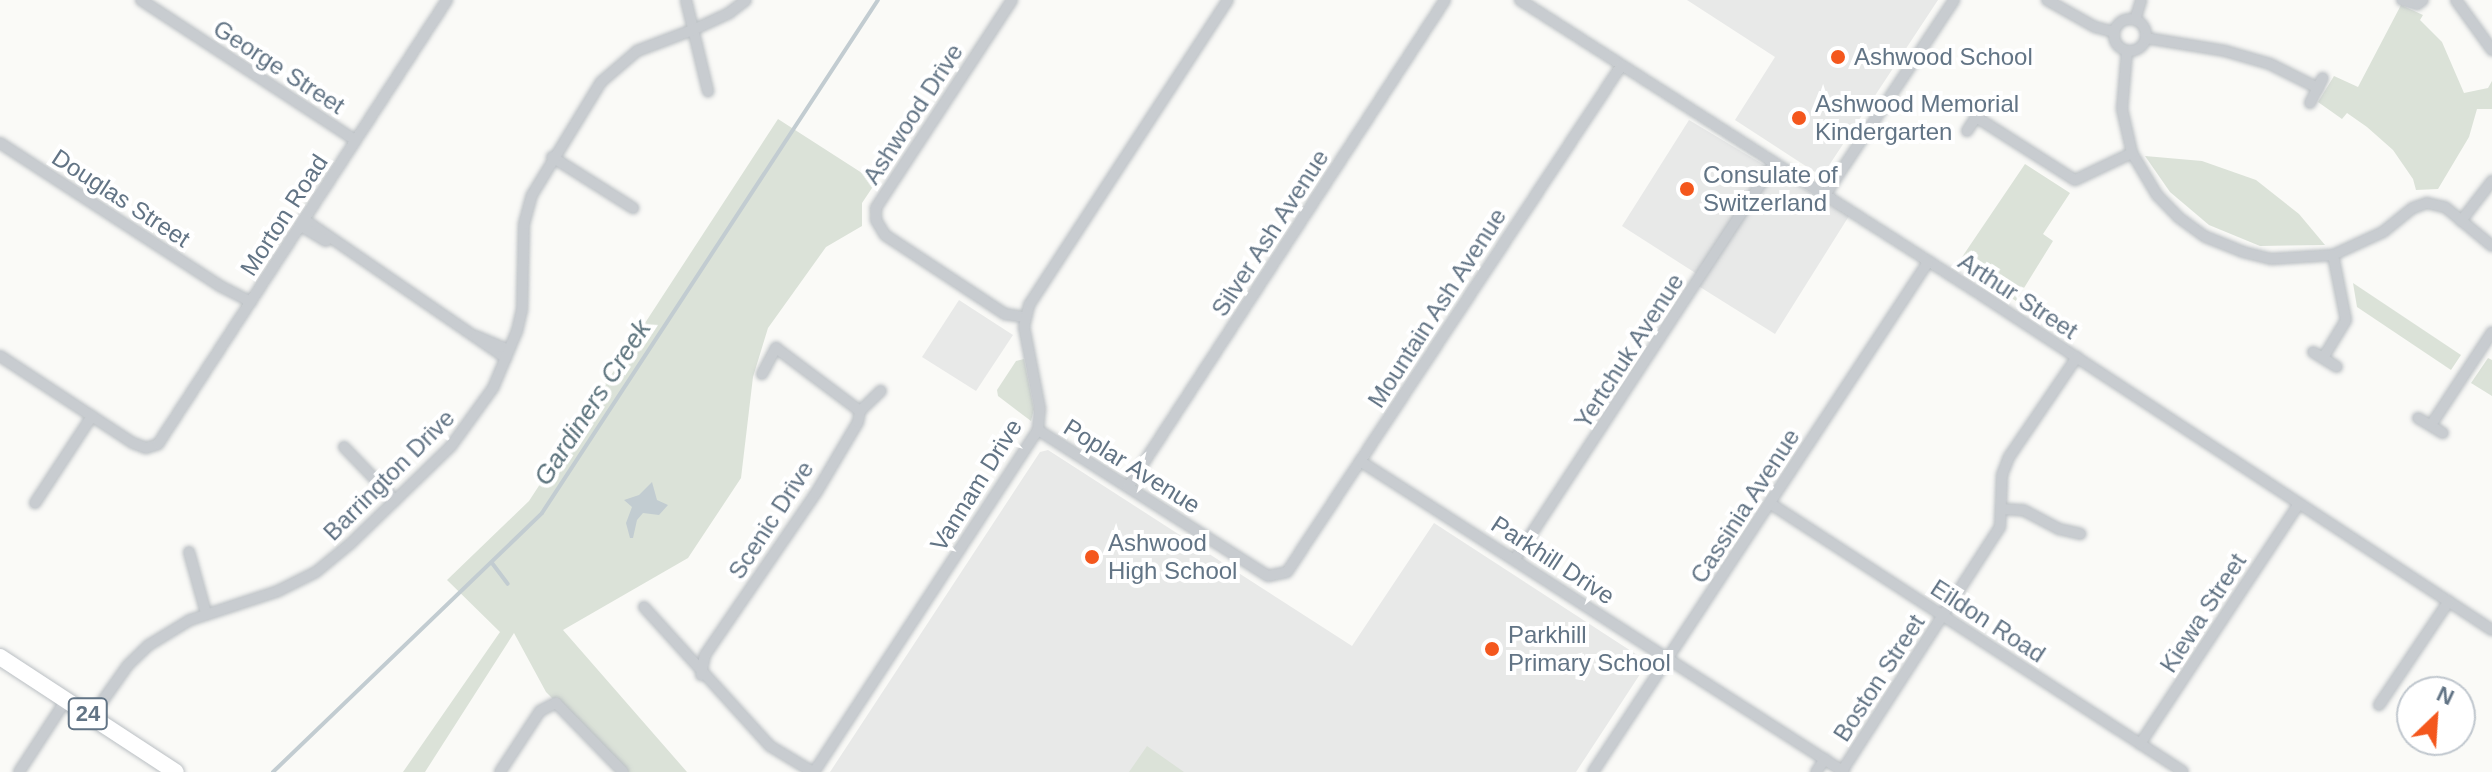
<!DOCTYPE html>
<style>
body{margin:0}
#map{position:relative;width:2492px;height:772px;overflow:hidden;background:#fafaf7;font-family:Arial,sans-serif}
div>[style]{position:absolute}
.built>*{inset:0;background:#e8e9e8}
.green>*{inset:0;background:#dbe2d8}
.water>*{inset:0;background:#c2ccd1}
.stream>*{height:4px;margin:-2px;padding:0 2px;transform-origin:2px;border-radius:2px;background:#c2ccd1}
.roads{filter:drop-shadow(0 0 2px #babfc3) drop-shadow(0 0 2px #babfc3)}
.minor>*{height:10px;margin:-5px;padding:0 5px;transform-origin:5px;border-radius:5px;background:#c8ccd0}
.minor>.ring{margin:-5px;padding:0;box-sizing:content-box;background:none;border:10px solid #c8ccd0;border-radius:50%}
.primary>*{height:16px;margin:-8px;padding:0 8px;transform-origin:8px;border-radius:8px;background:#fff}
.dots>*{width:22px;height:22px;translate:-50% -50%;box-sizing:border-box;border:4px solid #fff;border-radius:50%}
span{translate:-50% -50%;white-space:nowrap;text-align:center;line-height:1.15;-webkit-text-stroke:8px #fff;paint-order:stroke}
.shield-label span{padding:2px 6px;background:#fff;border:2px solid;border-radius:6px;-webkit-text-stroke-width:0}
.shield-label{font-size:22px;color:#627485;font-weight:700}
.poi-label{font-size:24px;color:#627485}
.left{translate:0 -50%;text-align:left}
.street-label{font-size:24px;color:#627485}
.water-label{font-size:26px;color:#5d747e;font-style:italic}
.north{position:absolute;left:2396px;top:676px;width:80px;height:80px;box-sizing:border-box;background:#fff;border:2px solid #c0c7ce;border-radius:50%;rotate:25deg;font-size:22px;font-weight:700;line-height:32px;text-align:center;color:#627485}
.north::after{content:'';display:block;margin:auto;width:28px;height:36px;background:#f4571d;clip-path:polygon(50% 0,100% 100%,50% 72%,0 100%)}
</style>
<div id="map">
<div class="built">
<i style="clip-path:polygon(1687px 0,1938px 0,1826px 170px,1818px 174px,1735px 120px,1775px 57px)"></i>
<i style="clip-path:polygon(1689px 120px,1849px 216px,1775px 334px,1692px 282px,1697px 274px,1622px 226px)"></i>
<i style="clip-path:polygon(959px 300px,1013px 335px,976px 391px,922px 357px)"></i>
<i style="clip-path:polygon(1048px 450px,1352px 646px,1434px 523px,1648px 662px,1576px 772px,830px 772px,1040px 452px)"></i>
</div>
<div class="green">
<i style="clip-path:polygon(2401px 5px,2423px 15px,2420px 20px,2442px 42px,2464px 93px,2488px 88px,2492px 81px,2492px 109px,2477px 109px,2469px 137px,2438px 189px,2416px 190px,2413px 179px,2393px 150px,2367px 127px,2347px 113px,2342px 119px,2318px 102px,2334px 76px,2358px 87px)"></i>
<i style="clip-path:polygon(778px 119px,876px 182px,862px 203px,862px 226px,826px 247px,768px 328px,753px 377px,741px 478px,688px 558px,563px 630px,687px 772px,626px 772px,546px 692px,514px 633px,425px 772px,403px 772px,500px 632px,447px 580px,529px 501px)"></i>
<i style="clip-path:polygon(2145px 156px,2202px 161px,2256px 180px,2299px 214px,2325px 245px,2260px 246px,2209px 225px,2170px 192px)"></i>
<i style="clip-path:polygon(2025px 164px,2070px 193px,2043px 234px,2053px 241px,2016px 301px,1958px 263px)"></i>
<i style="clip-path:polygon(2353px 283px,2461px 355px,2451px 370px,2357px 307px)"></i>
<i style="clip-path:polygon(2488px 358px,2492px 360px,2492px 396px,2471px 383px)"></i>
<i style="clip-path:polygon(1024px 359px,1034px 409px,1031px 421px,998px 396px,997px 390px,1016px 361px)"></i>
<i style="clip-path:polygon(1147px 746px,1184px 772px,1129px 772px)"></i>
</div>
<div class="water">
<i style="clip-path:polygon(652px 482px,657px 500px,668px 505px,659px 515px,643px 513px,637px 520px,633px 538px,630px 538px,626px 523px,632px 507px,624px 500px,639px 495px)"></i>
</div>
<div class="stream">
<i style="left:492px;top:563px;width:26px;rotate:53deg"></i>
<i style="left:273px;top:772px;width:373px;rotate:-43.9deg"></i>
<i style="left:542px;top:513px;width:613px;rotate:-56.78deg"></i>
</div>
<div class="roads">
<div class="minor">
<i style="left:141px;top:0;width:256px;rotate:33.2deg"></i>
<i style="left:686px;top:0;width:94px;rotate:76.4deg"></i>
<i style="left:1012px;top:0;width:249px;rotate:123.2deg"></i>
<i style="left:876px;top:208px;width:12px;rotate:90deg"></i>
<i style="left:876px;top:220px;width:17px;rotate:59deg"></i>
<i style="left:885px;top:235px;width:144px;rotate:33.4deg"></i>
<i style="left:1005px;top:314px;width:20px;rotate:9deg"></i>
<i style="left:1520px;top:0;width:550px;rotate:32.59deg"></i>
<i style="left:1983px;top:296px;width:609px;rotate:33.27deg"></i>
<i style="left:2047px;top:0;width:55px;rotate:29.4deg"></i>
<i style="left:2095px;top:27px;width:20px;rotate:15deg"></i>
<i style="left:2402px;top:0;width:16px;rotate:15deg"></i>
<i style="left:2417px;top:4px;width:7px;rotate:-34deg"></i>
<i style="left:2456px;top:0;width:62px;rotate:54.2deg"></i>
<i class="ring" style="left:2114px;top:19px;width:22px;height:22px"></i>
<i style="left:2135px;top:20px;width:21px;rotate:-73deg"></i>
<i style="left:2146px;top:38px;width:80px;rotate:9.3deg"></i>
<i style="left:2225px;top:51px;width:47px;rotate:16.1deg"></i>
<i style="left:2270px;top:64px;width:54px;rotate:26.6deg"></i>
<i style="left:2127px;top:51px;width:58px;rotate:94.9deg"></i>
<i style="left:2122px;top:109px;width:45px;rotate:77.2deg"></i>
<i style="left:2132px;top:153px;width:49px;rotate:59.2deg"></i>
<i style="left:2157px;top:195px;width:30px;rotate:46deg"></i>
<i style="left:2178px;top:217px;width:34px;rotate:36deg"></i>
<i style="left:2206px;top:237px;width:40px;rotate:22deg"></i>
<i style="left:2243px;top:252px;width:29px;rotate:14deg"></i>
<i style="left:2271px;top:259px;width:62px;rotate:-3.7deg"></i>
<i style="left:2333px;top:255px;width:55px;rotate:-24.7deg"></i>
<i style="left:2383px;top:232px;width:38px;rotate:-39deg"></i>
<i style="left:2413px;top:208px;width:15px;rotate:-20deg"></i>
<i style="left:2427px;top:203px;width:18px;rotate:13deg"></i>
<i style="left:2445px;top:207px;width:61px;rotate:39.7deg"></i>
<i style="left:2310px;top:103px;width:28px;rotate:-63deg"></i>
<i style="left:1976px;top:117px;width:117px;rotate:32.5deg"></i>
<i style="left:2075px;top:180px;width:63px;rotate:-25.3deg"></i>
<i style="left:1967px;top:131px;width:30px;rotate:-57deg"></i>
<i style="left:0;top:143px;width:262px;rotate:33deg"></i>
<i style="left:220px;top:286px;width:35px;rotate:27deg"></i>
<i style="left:552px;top:157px;width:96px;rotate:32.2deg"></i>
<i style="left:1825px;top:195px;width:234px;rotate:-56.5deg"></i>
<i style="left:305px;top:220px;width:244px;rotate:34.5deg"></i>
<i style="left:2461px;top:221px;width:51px;rotate:-52.2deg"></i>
<i style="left:301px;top:226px;width:29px;rotate:31deg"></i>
<i style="left:476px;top:336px;width:36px;rotate:23deg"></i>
<i style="left:2313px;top:352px;width:28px;rotate:32deg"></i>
<i style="left:0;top:356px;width:159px;rotate:33.2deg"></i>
<i style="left:133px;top:443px;width:14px;rotate:21deg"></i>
<i style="left:146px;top:448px;width:13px;rotate:-18deg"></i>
<i style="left:158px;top:444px;width:530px;rotate:-56.94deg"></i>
<i style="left:2323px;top:358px;width:44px;rotate:-58.8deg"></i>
<i style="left:2346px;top:320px;width:66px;rotate:-101.3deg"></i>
<i style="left:762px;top:374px;width:30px;rotate:-62deg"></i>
<i style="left:776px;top:348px;width:105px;rotate:36.9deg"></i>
<i style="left:2418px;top:418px;width:29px;rotate:31deg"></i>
<i style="left:2431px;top:425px;width:111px;rotate:-56.7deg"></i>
<i style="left:1038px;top:430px;width:272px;rotate:32.4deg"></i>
<i style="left:1268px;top:576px;width:19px;rotate:-12deg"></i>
<i style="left:1287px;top:572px;width:606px;rotate:-56.57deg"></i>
<i style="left:344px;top:447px;width:74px;rotate:46.1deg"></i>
<i style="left:1360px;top:461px;width:575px;rotate:32.72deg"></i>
<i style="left:1128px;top:487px;width:581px;rotate:-56.94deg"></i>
<i style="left:35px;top:503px;width:104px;rotate:-56.8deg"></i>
<i style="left:1771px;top:504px;width:491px;rotate:33deg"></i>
<i style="left:2001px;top:509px;width:22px;rotate:3deg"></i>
<i style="left:2023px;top:510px;width:41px;rotate:27.8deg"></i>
<i style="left:2059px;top:529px;width:22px;rotate:13deg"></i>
<i style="left:189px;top:552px;width:63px;rotate:74.4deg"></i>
<i style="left:1515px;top:559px;width:473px;rotate:-56.8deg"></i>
<i style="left:644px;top:607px;width:188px;rotate:47.8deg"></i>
<i style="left:770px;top:746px;width:50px;rotate:31.2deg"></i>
<i style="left:701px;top:675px;width:20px;rotate:-79deg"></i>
<i style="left:705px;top:655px;width:196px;rotate:-55.6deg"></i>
<i style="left:816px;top:493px;width:82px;rotate:-59.4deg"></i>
<i style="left:858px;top:422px;width:11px;rotate:-80deg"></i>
<i style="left:860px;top:411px;width:29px;rotate:-44deg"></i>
<i style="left:2379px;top:705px;width:125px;rotate:-56.1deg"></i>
<i style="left:92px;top:716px;width:62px;rotate:-54.8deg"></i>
<i style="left:128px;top:665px;width:29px;rotate:-44deg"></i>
<i style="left:149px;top:645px;width:48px;rotate:-31.4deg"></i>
<i style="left:190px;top:620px;width:93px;rotate:-18.2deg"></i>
<i style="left:278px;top:591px;width:42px;rotate:-26.6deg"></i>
<i style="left:316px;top:572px;width:44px;rotate:-39.5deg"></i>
<i style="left:350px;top:544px;width:141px;rotate:-44.1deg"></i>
<i style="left:451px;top:446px;width:72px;rotate:-54.1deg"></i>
<i style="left:493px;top:388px;width:62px;rotate:-67.2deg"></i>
<i style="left:517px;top:331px;width:22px;rotate:-77deg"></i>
<i style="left:522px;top:310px;width:86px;rotate:-88.7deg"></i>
<i style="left:524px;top:224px;width:30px;rotate:-75deg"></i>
<i style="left:532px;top:195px;width:132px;rotate:-58.6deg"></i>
<i style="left:601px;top:82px;width:48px;rotate:-40.7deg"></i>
<i style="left:637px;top:51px;width:62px;rotate:-20.8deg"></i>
<i style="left:695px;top:29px;width:38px;rotate:-25deg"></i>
<i style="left:729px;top:13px;width:21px;rotate:-37deg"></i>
<i style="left:2140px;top:744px;width:288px;rotate:-56.5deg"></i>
<i style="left:1842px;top:771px;width:291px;rotate:-57.1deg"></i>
<i style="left:2000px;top:527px;width:52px;rotate:-87.8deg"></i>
<i style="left:2002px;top:475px;width:19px;rotate:-69deg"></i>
<i style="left:2009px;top:457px;width:121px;rotate:-55.8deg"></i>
<i style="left:19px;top:772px;width:86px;rotate:-56.9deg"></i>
<i style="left:500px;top:772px;width:73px;rotate:-56.7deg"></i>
<i style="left:540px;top:711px;width:18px;rotate:-27deg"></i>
<i style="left:556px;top:703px;width:96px;rotate:45.8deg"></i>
<i style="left:814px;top:772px;width:409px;rotate:-56.8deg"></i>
<i style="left:1038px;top:430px;width:21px;rotate:-85deg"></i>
<i style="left:1040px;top:409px;width:84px;rotate:-101deg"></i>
<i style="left:1024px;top:327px;width:23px;rotate:-77deg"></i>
<i style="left:1029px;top:305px;width:364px;rotate:-56.9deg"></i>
<i style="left:1593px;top:772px;width:610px;rotate:-56.7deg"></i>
<i style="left:1816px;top:772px;width:16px;rotate:-55deg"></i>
</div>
<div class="primary">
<i style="left:0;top:657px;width:210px;rotate:33.2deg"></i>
</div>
</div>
<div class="dots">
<i style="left:1838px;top:57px;background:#f4571d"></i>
<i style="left:1799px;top:118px;background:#f4571d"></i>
<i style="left:1687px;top:189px;background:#f4571d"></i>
<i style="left:1092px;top:557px;background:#f4571d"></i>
<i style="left:1492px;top:649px;background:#f4571d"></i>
</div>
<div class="shield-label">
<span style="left:88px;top:714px">24</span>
</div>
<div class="poi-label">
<span class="left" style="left:1854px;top:57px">Ashwood School</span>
<span class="left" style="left:1815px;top:118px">Ashwood Memorial<br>Kindergarten</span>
<span class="left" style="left:1703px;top:189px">Consulate of<br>Switzerland</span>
<span class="left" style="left:1108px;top:557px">Ashwood<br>High School</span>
<span class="left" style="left:1508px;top:649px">Parkhill<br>Primary School</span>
</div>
<div class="street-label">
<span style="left:279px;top:67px;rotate:33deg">George Street</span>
<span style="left:913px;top:114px;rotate:-57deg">Ashwood Drive</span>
<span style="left:121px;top:198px;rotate:33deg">Douglas Street</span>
<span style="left:284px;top:215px;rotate:-57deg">Morton Road</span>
<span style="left:1270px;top:233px;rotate:-57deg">Silver Ash Avenue</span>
<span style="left:2018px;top:296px;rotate:33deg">Arthur Street</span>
<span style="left:1437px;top:308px;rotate:-57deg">Mountain Ash Avenue</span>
<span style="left:1629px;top:351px;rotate:-57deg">Yertchuk Avenue</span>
<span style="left:1132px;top:466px;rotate:32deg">Poplar Avenue</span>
<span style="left:389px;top:475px;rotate:-45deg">Barrington Drive</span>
<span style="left:976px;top:485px;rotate:-58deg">Vannam Drive</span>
<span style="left:1745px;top:506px;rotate:-57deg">Cassinia Avenue</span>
<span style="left:771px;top:520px;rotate:-57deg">Scenic Drive</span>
<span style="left:1553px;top:560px;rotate:33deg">Parkhill Drive</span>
<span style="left:2203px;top:613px;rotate:-57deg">Kiewa Street</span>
<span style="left:1988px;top:621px;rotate:33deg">Eildon Road</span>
<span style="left:1879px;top:678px;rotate:-57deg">Boston Street</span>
</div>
<div class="water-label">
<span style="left:593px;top:403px;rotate:-57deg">Gardiners Creek</span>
</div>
<div class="north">N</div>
</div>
